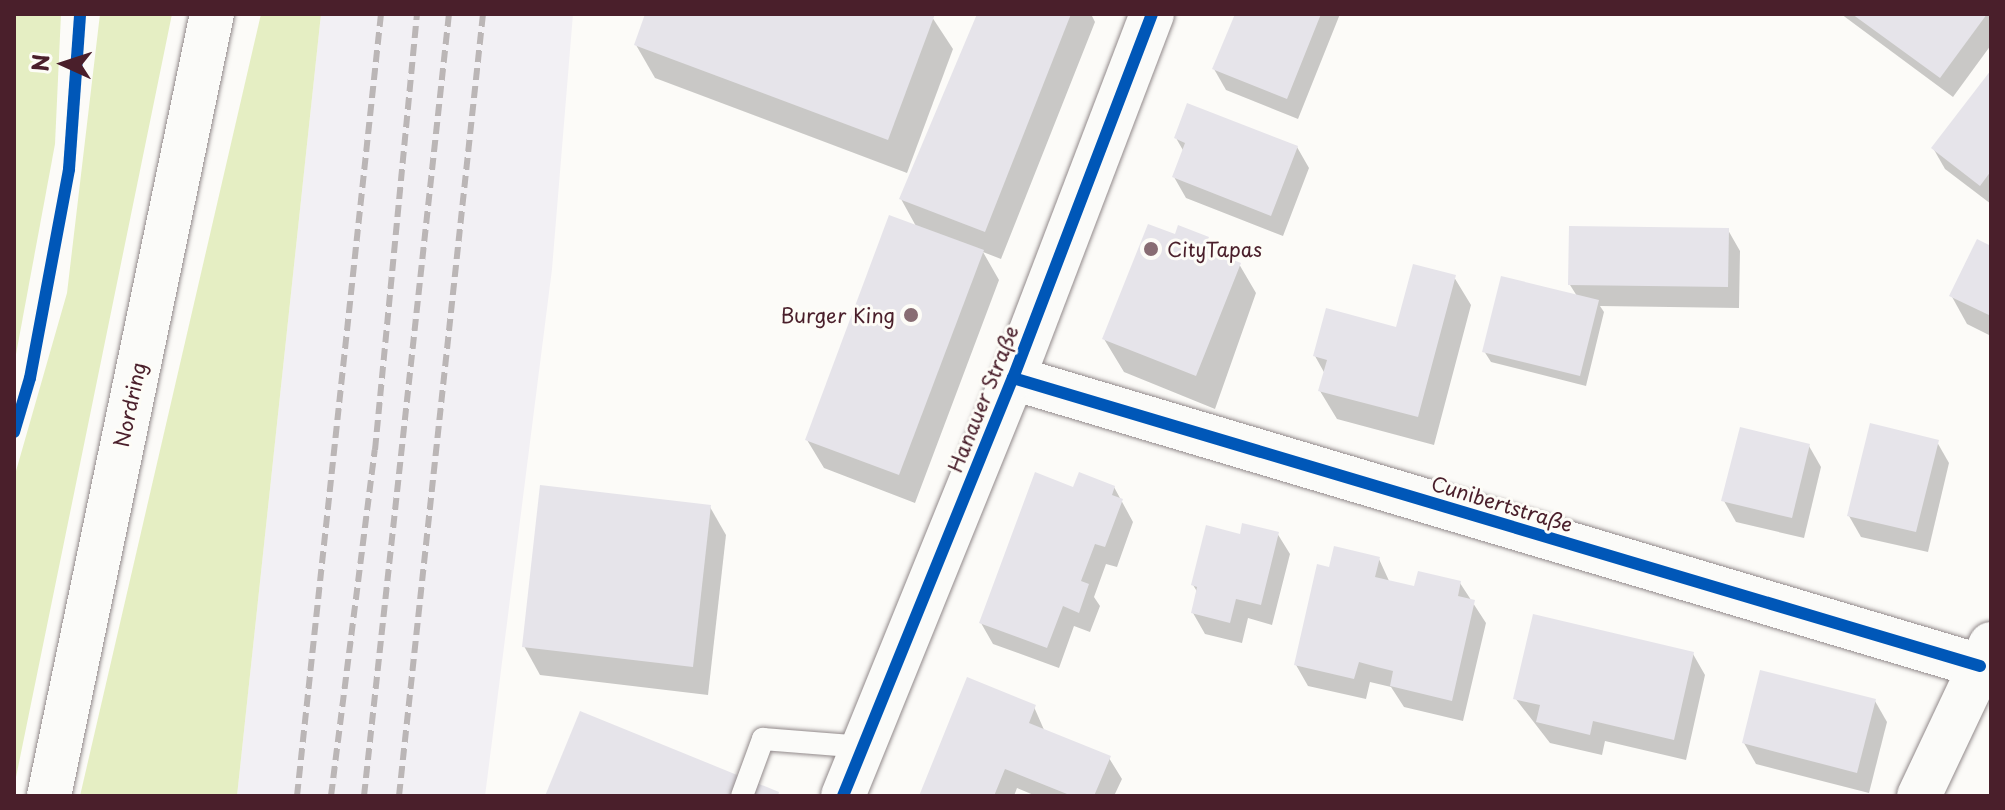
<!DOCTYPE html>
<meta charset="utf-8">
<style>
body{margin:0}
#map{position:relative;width:2005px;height:810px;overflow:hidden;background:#fcfbf8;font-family:"Playpen Sans",sans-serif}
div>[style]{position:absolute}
.built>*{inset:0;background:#f2f0f4}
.green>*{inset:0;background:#e5eec3}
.shadow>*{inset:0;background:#0003}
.building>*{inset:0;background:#e6e4ea}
.roads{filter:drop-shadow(0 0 2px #928a8b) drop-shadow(0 0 2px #928a8b)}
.lane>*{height:22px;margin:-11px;padding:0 11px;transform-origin:11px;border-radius:11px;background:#fbfbf9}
.street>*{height:44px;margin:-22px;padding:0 22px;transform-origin:22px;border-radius:22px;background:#fbfbf9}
.secondary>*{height:44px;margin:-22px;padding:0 22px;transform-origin:22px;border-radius:22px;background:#fbfbf9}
.primary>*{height:44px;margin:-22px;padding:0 22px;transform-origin:22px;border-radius:22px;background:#fbfbf9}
.rail>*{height:6px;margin-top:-3px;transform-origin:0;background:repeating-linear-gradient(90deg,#bbb6b6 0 12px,transparent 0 18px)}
.cycleway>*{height:12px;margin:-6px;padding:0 6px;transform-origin:6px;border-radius:6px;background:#0057b8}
.dots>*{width:22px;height:22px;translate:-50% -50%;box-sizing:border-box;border:4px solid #fdfcf7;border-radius:50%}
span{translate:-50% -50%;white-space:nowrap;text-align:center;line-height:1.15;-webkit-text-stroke:6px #fdfcf7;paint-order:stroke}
.poi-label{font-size:20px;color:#4a1f2b}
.left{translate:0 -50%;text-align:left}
.right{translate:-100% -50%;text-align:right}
.street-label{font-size:20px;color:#4a1f2b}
.frame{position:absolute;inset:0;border:16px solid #4a1f2b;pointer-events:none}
.north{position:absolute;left:24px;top:24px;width:80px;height:80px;-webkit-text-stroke:6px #fdfcf7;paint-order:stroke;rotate:273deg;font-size:22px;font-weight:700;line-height:32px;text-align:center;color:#4a1f2b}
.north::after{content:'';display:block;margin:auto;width:28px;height:36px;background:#4a1f2b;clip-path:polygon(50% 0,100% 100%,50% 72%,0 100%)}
</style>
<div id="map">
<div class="built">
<i style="clip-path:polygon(321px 14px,573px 14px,552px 269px,485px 796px,237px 796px)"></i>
</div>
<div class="green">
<i style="clip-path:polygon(14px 14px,61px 14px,55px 144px,14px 365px)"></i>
<i style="clip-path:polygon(100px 14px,172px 14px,14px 787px,14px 478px,67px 293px)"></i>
<i style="clip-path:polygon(261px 14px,321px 14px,237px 796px,80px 796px)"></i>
</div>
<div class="shadow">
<i style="clip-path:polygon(647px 14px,930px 14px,953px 49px,907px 173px,655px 78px,636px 45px)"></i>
<i style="clip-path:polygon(979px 14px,1091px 14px,1095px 22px,1001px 259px,983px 252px,999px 280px,915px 503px,824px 468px,807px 440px,917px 228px,901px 199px)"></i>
<i style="clip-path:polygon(1236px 14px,1340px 14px,1298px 119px,1226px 90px,1214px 69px)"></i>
<i style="clip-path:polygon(1841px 14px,1989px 14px,1991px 45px,1953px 97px)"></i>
<i style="clip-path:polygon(1991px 73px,1991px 204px,1945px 169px,1933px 148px)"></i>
<i style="clip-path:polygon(1176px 138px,1297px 147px,1309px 168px,1283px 236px,1186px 198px,1174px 177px,1184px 152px)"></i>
<i style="clip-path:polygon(1728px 230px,1740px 251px,1739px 308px,1600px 306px,1604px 312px,1586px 386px,1491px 362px,1484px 351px,1577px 296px,1570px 285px)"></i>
<i style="clip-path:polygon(1176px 237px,1208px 239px,1218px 256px,1239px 264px,1256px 293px,1215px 409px,1124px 372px,1104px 339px)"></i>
<i style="clip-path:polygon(1991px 248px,1991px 336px,1967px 324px,1951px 295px)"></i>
<i style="clip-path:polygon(1454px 277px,1471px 305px,1434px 445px,1337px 419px,1320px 391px,1325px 374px,1315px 356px,1397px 329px)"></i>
<i style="clip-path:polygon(1937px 442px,1949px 463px,1928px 552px,1861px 537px,1849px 516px)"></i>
<i style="clip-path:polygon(1809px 446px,1821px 467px,1804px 538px,1736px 522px,1724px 501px)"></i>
<i style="clip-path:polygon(1114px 487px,1133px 522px,1117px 567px,1106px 564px,1094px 597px,1100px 606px,1090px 632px,1074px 626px,1059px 668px,993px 644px,981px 623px,1074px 489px)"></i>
<i style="clip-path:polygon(710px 507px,726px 535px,708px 695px,540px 675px,524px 646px)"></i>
<i style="clip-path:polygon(1277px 533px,1290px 554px,1272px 625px,1248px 618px,1242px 643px,1205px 634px,1193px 613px,1198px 593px,1193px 585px,1241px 536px)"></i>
<i style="clip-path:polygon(1379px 559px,1390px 583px,1415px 588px,1460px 583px,1486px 623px,1463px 721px,1404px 707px,1391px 687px,1370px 682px,1366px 699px,1308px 686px,1296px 665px,1330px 569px)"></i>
<i style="clip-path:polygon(1693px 654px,1705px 675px,1686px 760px,1605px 741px,1602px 755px,1550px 743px,1515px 698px)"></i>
<i style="clip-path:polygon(1875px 701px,1887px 722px,1869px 793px,1756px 764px,1744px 743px)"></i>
<i style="clip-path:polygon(1034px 707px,1045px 732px,1109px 758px,1122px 779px,1114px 796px,1036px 796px,1017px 788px,1014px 796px,921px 796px)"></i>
</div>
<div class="building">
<i style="clip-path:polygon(645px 14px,935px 14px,888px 140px,634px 45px)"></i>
<i style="clip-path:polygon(977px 14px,1071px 14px,985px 232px,899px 199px)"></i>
<i style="clip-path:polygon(1235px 14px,1321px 14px,1287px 99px,1212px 69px)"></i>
<i style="clip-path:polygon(1852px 14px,1987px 14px,1940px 78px)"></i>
<i style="clip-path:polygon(1991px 70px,1991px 171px,1980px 186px,1931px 148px)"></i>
<i style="clip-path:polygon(1187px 103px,1298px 146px,1271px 216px,1172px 177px,1185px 143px,1174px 138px)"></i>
<i style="clip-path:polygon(889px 215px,984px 250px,899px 475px,805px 440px)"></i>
<i style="clip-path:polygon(1148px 224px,1175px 234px,1178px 225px,1209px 237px,1204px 249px,1241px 263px,1196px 376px,1102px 339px)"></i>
<i style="clip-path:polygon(1569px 226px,1729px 228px,1728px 287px,1568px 285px)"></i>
<i style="clip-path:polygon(1977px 239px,1991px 246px,1991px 316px,1949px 296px)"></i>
<i style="clip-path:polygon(1413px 264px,1456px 275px,1418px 417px,1318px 391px,1327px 360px,1313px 356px,1326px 308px,1396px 327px)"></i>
<i style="clip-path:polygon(1501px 276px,1599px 300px,1580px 376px,1482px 352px)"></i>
<i style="clip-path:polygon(1870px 423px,1939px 440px,1916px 532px,1847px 516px)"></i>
<i style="clip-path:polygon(1740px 427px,1810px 444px,1792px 518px,1721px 501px)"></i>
<i style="clip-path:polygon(1035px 472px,1073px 487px,1079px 472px,1115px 486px,1112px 495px,1123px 499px,1105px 547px,1095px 544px,1081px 581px,1089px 584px,1079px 613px,1063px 606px,1047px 648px,979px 623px)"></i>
<i style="clip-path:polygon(540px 485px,711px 505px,693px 667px,522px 647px)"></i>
<i style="clip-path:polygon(1242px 523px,1279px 532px,1261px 605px,1236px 599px,1230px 623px,1191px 613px,1197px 587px,1191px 585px,1206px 525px,1240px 534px)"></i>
<i style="clip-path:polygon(1334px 546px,1380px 557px,1375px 577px,1414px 586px,1418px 571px,1461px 581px,1458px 596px,1475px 600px,1452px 701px,1390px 686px,1393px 671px,1377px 667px,1359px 662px,1354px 679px,1294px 665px,1317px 564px,1329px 567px)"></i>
<i style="clip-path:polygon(1533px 614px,1694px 652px,1674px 740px,1593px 721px,1590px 735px,1536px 722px,1540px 705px,1513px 699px)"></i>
<i style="clip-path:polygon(1760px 670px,1876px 699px,1857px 773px,1742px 743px)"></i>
<i style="clip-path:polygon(967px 677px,1036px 705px,1029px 723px,1111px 756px,1094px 796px,1072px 796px,1005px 769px,994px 796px,919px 796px)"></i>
<i style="clip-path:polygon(580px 711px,779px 792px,778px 796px,545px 796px)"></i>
</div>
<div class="roads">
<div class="lane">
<i style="left:742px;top:796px;width:61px;rotate:-69.8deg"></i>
<i style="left:763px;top:739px;width:101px;rotate:4.5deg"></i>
</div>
<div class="street">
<i style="left:1013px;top:378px;width:1009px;rotate:16.59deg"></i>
<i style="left:1919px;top:796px;width:168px;rotate:-64.7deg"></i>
</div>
<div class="secondary">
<i style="left:843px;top:796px;width:451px;rotate:-67.9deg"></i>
<i style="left:1013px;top:378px;width:390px;rotate:-69.1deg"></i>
</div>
<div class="primary">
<i style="left:49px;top:796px;width:799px;rotate:-78.23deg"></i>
</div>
</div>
<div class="rail">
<i style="left:297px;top:796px;width:786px;rotate:-83.87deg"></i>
<i style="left:331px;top:796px;width:349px;rotate:-82.8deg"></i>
<i style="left:375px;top:450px;width:438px;rotate:-84.5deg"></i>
<i style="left:364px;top:796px;width:787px;rotate:-83.8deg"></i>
<i style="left:399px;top:796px;width:786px;rotate:-83.87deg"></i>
</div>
<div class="cycleway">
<i style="left:1013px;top:378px;width:1009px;rotate:16.59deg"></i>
<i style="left:14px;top:432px;width:56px;rotate:-73.5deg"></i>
<i style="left:30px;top:378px;width:213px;rotate:-79.4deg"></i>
<i style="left:69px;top:169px;width:155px;rotate:-85.9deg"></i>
<i style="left:843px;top:796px;width:451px;rotate:-67.9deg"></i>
<i style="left:1013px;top:378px;width:390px;rotate:-69.1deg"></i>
</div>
<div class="dots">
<i style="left:1151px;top:249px;background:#886c73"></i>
<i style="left:911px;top:315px;background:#886c73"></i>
</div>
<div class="poi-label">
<span class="left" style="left:1167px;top:249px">CityTapas</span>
<span class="right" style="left:895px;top:315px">Burger King</span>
</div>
<div class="street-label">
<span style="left:983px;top:399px;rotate:-68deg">Hanauer Straße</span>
<span style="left:130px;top:405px;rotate:-78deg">Nordring</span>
<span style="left:1502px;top:504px;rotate:17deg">Cunibertstraße</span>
</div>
<div class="frame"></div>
<div class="north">N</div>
</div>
